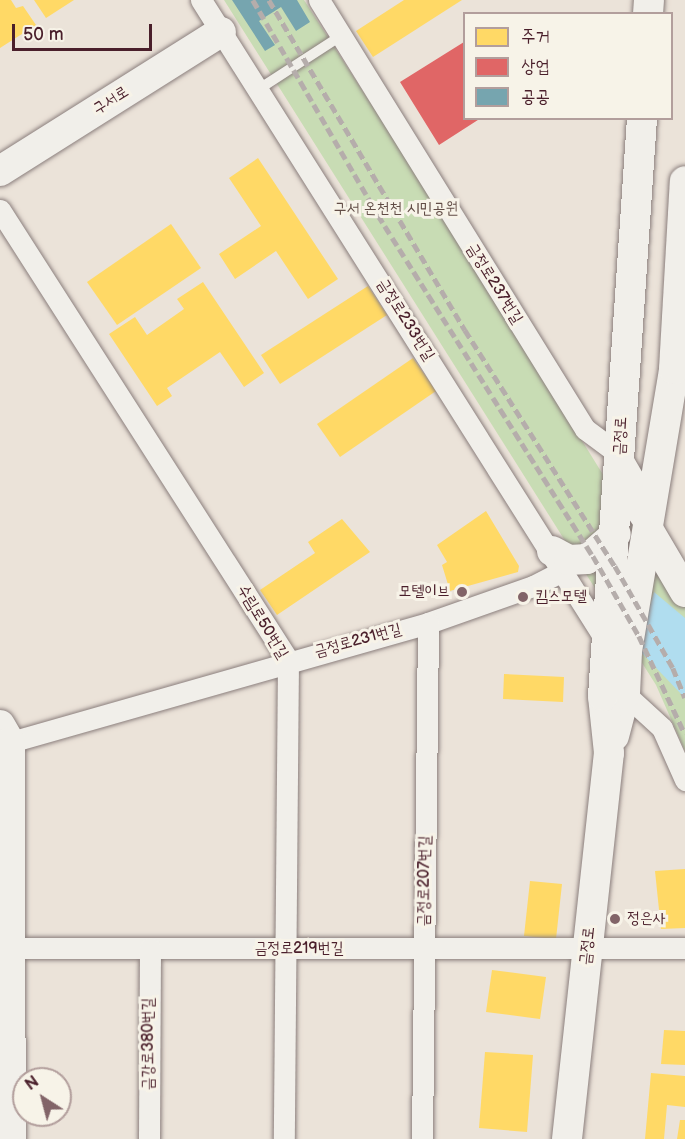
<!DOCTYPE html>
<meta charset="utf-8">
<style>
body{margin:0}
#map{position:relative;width:685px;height:1139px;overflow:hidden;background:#ebe3d9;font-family:"Balsamiq Sans","Poor Story",sans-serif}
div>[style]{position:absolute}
.green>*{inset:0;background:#c8dcb4}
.water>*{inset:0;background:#b0ddef}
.homes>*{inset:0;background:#ffd966}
.shops>*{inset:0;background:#e06666}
.public>*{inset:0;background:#76a5af}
.roads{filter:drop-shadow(0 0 2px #8b7f7d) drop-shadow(0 0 2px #8b7f7d)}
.lane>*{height:10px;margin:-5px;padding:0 5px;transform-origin:5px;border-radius:5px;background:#f1efea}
.street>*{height:21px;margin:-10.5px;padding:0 10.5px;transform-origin:10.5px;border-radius:10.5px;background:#f1efea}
.secondary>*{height:30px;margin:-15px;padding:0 15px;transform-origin:15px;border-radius:15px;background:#f1efea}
.rail>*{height:4.5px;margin-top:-2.25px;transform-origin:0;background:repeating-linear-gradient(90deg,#b5adab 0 9px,transparent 0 13.5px)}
.dots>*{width:16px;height:16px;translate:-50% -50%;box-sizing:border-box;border:3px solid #f7f3e8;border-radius:50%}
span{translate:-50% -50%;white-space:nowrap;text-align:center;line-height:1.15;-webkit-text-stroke:6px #f7f3e8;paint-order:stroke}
.street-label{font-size:16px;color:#4a1f2b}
.park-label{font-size:16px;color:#624d46}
.poi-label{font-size:16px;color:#4a1f2b}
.right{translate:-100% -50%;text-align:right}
.left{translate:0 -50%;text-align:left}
.legend{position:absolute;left:463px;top:12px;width:210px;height:108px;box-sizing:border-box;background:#f7f3e8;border:2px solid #b29e9c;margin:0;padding:8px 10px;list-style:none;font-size:18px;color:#4a1f2b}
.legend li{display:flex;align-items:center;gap:12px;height:30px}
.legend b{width:30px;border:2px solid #b29e9c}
.north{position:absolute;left:12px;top:1067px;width:60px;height:60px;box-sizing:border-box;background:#f7f3e8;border:2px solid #b29e9c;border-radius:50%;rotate:324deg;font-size:16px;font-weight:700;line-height:24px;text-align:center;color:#4a1f2b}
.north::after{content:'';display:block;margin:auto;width:21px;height:27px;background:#826468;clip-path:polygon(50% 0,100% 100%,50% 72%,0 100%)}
.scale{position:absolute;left:12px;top:24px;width:140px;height:27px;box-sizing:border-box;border:3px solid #4a1f2b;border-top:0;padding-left:8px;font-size:18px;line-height:21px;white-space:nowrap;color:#4a1f2b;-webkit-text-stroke:4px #f7f3e8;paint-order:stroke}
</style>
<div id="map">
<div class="green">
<i style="clip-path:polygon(224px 0,304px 0,433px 200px,685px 607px,685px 751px,656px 685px)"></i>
</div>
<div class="water">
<i style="clip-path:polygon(654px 592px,685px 618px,685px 698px,637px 648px)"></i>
</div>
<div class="homes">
<i style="clip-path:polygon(0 0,11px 0,16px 8px,23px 6px,36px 25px,0 48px)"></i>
<i style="clip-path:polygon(34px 0,74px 0,46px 18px)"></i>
<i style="clip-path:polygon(404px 0,462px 0,373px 57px,356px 31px)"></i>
<i style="clip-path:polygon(258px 158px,338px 279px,308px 299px,276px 251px,235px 279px,219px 254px,261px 226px,229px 178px)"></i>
<i style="clip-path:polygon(171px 224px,201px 268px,117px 325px,87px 282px)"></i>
<i style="clip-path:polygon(203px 282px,264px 373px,244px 387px,220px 352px,167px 388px,172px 396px,157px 406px,109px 334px,135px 317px,147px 335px,184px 309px,177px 299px)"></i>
<i style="clip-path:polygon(368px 286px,387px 315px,280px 384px,261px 355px)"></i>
<i style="clip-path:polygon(413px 358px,436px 391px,340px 457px,317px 424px)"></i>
<i style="clip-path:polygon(486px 511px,519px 566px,518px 572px,450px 591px,442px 565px,447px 562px,437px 545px)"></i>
<i style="clip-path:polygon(342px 519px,370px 552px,277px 615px,260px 590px,315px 553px,308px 542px)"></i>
<i style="clip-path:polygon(504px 674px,564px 677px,563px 702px,503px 699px)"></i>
<i style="clip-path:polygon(685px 869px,685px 928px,661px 929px,655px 871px)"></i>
<i style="clip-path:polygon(530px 881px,562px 884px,556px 939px,524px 936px)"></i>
<i style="clip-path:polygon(492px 970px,546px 977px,540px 1019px,486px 1012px)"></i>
<i style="clip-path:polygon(664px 1030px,685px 1031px,685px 1065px,661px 1064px)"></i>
<i style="clip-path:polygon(485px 1052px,533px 1055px,527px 1132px,479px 1128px)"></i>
<i style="clip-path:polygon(651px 1073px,685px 1076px,685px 1107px,667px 1105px,664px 1139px,645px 1139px)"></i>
<i style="clip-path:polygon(680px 1120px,685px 1120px,685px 1139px,677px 1139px)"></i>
</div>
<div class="shops">
<i style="clip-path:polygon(464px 42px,464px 118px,481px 118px,439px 145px,400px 82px)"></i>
</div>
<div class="public">
<i style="clip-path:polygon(232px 0,297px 0,310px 22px,296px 31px,281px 7px,259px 21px,275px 45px,265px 51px)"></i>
</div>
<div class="roads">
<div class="lane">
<i style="left:259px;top:89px;width:99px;rotate:-33deg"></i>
</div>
<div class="street">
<i style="left:201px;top:0;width:762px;rotate:57.71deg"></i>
<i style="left:319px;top:0;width:505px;rotate:58.2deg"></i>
<i style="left:585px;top:429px;width:44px;rotate:36.6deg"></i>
<i style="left:620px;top:455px;width:28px;rotate:60deg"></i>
<i style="left:634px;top:479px;width:29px;rotate:90deg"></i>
<i style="left:634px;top:508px;width:25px;rotate:56deg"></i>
<i style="left:0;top:210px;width:534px;rotate:57.38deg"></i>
<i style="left:288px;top:660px;width:479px;rotate:90.5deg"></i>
<i style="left:623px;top:684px;width:10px;rotate:79deg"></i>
<i style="left:625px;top:694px;width:50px;rotate:42.6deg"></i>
<i style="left:662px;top:728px;width:57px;rotate:66.1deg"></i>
<i style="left:0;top:745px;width:445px;rotate:-15.9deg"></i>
<i style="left:428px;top:623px;width:111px;rotate:-19.4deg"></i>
<i style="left:533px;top:586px;width:35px;rotate:-27deg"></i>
<i style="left:0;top:948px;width:685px"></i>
<i style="left:149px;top:1139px;width:191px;rotate:-89.7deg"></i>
<i style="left:422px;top:1139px;width:516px;rotate:-89.33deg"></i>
</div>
<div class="secondary">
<i style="left:648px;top:14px;width:14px;rotate:-86deg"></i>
<i style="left:0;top:171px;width:261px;rotate:-32.2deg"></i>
<i style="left:648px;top:529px;width:73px;rotate:59.6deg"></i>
<i style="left:552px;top:551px;width:19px;rotate:28deg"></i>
<i style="left:569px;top:560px;width:18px;rotate:-3deg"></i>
<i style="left:587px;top:559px;width:38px;rotate:-41deg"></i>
<i style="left:0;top:725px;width:20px;rotate:60deg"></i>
<i style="left:10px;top:742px;width:397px;rotate:89.9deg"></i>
<i style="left:614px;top:736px;width:43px;rotate:-75.3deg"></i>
<i style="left:625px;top:694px;width:43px;rotate:-87.3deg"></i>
<i style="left:627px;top:651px;width:286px;rotate:-80.5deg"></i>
<i style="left:674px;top:369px;width:188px;rotate:-86.7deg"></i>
<i style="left:567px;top:1139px;width:388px;rotate:-83.8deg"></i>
<i style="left:609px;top:753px;width:57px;rotate:-96deg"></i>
<i style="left:603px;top:696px;width:579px;rotate:-86.14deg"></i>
</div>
</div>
<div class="rail">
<i style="left:253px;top:0;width:249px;rotate:59.8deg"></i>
<i style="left:378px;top:215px;width:403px;rotate:57.8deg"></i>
<i style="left:593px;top:556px;width:92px;rotate:60.1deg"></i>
<i style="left:639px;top:636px;width:108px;rotate:64.9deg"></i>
<i style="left:269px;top:0;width:384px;rotate:59.3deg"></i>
<i style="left:465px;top:330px;width:280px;rotate:57.6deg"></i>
<i style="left:615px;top:566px;width:117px;rotate:60.4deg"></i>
<i style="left:673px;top:668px;width:32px;rotate:68deg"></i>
</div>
<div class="dots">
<i style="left:462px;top:592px;background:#826468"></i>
<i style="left:523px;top:597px;background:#826468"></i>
<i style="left:615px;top:919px;background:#826468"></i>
</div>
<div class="street-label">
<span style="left:111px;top:101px;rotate:-32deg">구서로</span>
<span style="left:494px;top:284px;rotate:58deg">금정로237번길</span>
<span style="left:405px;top:320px;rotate:58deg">금정로233번길</span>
<span style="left:621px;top:436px;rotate:-87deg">금정로</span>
<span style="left:262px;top:622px;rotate:59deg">수림로50번길</span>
<span style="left:358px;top:641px;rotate:-15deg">금정로231번길</span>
<span style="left:425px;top:881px;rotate:-89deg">금정로207번길</span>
<span style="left:588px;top:946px;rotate:-84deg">금정로</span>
<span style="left:299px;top:949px">금정로219번길</span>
<span style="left:149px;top:1044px;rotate:-90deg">금강로380번길</span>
</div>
<div class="park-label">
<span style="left:396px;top:209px">구서 온천천 시민공원</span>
</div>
<div class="poi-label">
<span class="right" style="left:450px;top:592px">모텔이브</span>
<span class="left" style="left:535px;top:597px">킴스모텔</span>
<span class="left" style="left:627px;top:919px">정은사</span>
</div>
<ul class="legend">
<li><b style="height:16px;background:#ffd966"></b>주거</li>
<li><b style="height:16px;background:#e06666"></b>상업</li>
<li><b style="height:16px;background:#76a5af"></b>공공</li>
</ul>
<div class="north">N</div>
<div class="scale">50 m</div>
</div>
